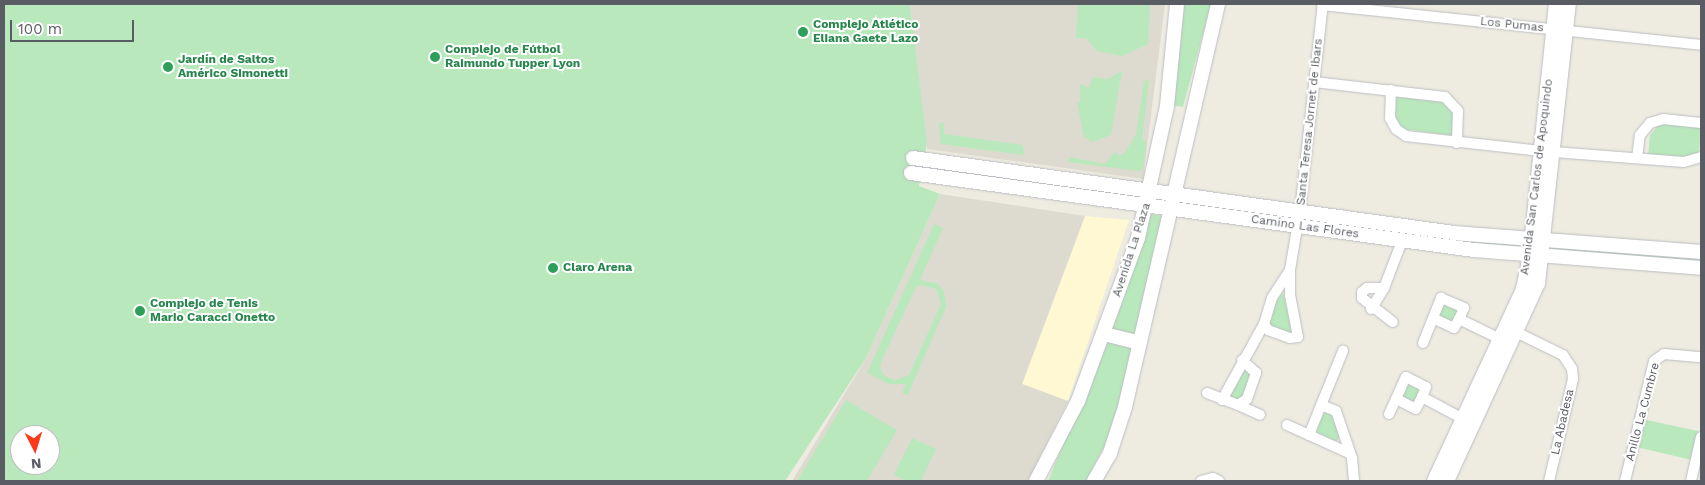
<!DOCTYPE html>
<meta charset="utf-8">
<style>
body{margin:0}
#map{position:relative;width:1705px;height:485px;overflow:hidden;background:#eeece0;font-family:"Work Sans",sans-serif}
div>[style]{position:absolute}
.commercial>*{inset:0;background:#fff8d3}
.education>*{inset:0;background:#dddbcf}
.green>*{inset:0;background:#b9e8bc}
.roads{filter:drop-shadow(0 0 1px #bbbdc3) drop-shadow(0 0 1px #bbbdc3)}
.street>*{height:10px;margin:-5px;padding:0 5px;transform-origin:5px;border-radius:5px;background:#fff}
.secondary>*{height:14px;margin:-7px;padding:0 7px;transform-origin:7px;border-radius:7px;background:#fff}
.dots>*{width:14px;height:14px;translate:-50% -50%;box-sizing:border-box;border:2px solid #fff;border-radius:50%}
span{translate:-50% -50%;white-space:nowrap;text-align:center;line-height:1.15;-webkit-text-stroke:4px #fff;paint-order:stroke}
.leisure-label{font-size:12px;color:#27864d;font-weight:700}
.left{translate:0 -50%;text-align:left}
.street-label{font-size:12px;color:#595d63}
.frame{position:absolute;inset:0;border:5px solid #595d63;pointer-events:none}
.north{position:absolute;left:10px;top:425px;width:50px;height:50px;box-sizing:border-box;background:#fff;border:1px solid #bdbec1;border-radius:50%;rotate:175deg;font-size:14px;font-weight:700;line-height:20px;text-align:center;color:#595d63}
.north::after{content:'';display:block;margin:auto;width:18px;height:22px;background:#fa3a1a;clip-path:polygon(50% 0,100% 100%,50% 72%,0 100%)}
.scale{position:absolute;left:10px;top:20px;width:124px;height:22px;box-sizing:border-box;border:2px solid #595d63;border-top:0;padding-left:6px;font-size:15px;line-height:18px;white-space:nowrap;color:#595d63;-webkit-text-stroke:4px #fff;paint-order:stroke}
</style>
<div id="map">
<div class="commercial">
<i style="clip-path:polygon(1085px 216px,1129px 220px,1068px 401px,1022px 384px)"></i>
</div>
<div class="education">
<i style="clip-path:polygon(910px 4px,1165px 4px,1143px 179px,927px 149px)"></i>
<i style="clip-path:polygon(940px 194px,1085px 216px,1022px 384px,1068px 401px,1028px 481px,792px 481px,866px 358px)"></i>
</div>
<div class="green">
<i style="clip-path:polygon(evenodd,4px 4px,910px 4px,927px 143px,919px 186px,940px 194px,866px 358px,785px 481px,4px 481px,4px 4px,20px 435px,50px 435px,50px 465px,20px 465px,20px 435px)"></i>
<i style="clip-path:polygon(1078px 4px,1150px 4px,1148px 44px,1122px 56px,1097px 51px,1087px 39px,1076px 38px)"></i>
<i style="clip-path:polygon(1182px 4px,1211px 4px,1183px 107px,1171px 105px)"></i>
<i style="clip-path:polygon(1122px 71px,1111px 135px,1092px 142px,1084px 137px,1077px 103px,1080px 102px,1080px 84px,1089px 88px,1093px 77px,1107px 79px)"></i>
<i style="clip-path:polygon(1149px 80px,1142px 138px,1147px 142px,1143px 169px,1138px 171px,1068px 162px,1070px 157px,1105px 164px,1115px 152px,1120px 156px,1125px 152px,1136px 134px,1144px 81px)"></i>
<i style="clip-path:polygon(1394px 97px,1448px 100px,1454px 110px,1455px 136px,1403px 129px,1393px 117px)"></i>
<i style="clip-path:polygon(944px 122px,944px 134px,1023px 145px,1024px 155px,940px 144px,939px 124px)"></i>
<i style="clip-path:polygon(1659px 124px,1701px 127px,1699px 153px,1685px 159px,1648px 156px,1650px 135px)"></i>
<i style="clip-path:polygon(940px 166px,1701px 256px,1701px 263px,1433px 241px,939px 171px)"></i>
<i style="clip-path:polygon(1149px 214px,1166px 217px,1130px 369px,1108px 439px,1086px 481px,1048px 481px,1122px 303px)"></i>
<i style="clip-path:polygon(evenodd,934px 224px,943px 228px,920px 280px,938px 284px,944px 291px,946px 307px,908px 395px,902px 393px,906px 384px,889px 384px,867px 373px,934px 224px,921px 285px,936px 289px,941px 304px,909px 375px,896px 380px,889px 378px,883px 374px,880px 365px,916px 287px,921px 285px)"></i>
<i style="clip-path:polygon(1283px 293px,1293px 334px,1265px 325px,1276px 300px)"></i>
<i style="clip-path:polygon(1443px 302px,1460px 309px,1453px 325px,1436px 317px)"></i>
<i style="clip-path:polygon(1243px 365px,1252px 373px,1243px 396px,1237px 401px,1229px 394px)"></i>
<i style="clip-path:polygon(1407px 382px,1424px 390px,1417px 405px,1400px 397px)"></i>
<i style="clip-path:polygon(846px 400px,897px 430px,867px 481px,797px 481px)"></i>
<i style="clip-path:polygon(1323px 409px,1334px 414px,1341px 437px,1334px 443px,1319px 437px,1316px 427px)"></i>
<i style="clip-path:polygon(1642px 419px,1698px 431px,1692px 460px,1636px 447px)"></i>
<i style="clip-path:polygon(912px 438px,936px 449px,921px 481px,907px 481px,894px 475px)"></i>
</div>
<div class="roads">
<div class="street">
<i style="left:1322px;top:5px;width:381px;rotate:6deg"></i>
<i style="left:1314px;top:82px;width:132px;rotate:6.5deg"></i>
<i style="left:1445px;top:97px;width:19px;rotate:47deg"></i>
<i style="left:1458px;top:111px;width:32px;rotate:92deg"></i>
<i style="left:1391px;top:90px;width:28px;rotate:92deg"></i>
<i style="left:1390px;top:118px;width:13px;rotate:61deg"></i>
<i style="left:1396px;top:129px;width:12px;rotate:35deg"></i>
<i style="left:1406px;top:136px;width:136px;rotate:6.3deg"></i>
<i style="left:1554px;top:152px;width:130px;rotate:4.4deg"></i>
<i style="left:1684px;top:162px;width:18px;rotate:-16deg"></i>
<i style="left:1637px;top:158px;width:23px;rotate:-83deg"></i>
<i style="left:1640px;top:135px;width:16px;rotate:-50deg"></i>
<i style="left:1650px;top:123px;width:14px;rotate:-17deg"></i>
<i style="left:1663px;top:119px;width:38px;rotate:6deg"></i>
<i style="left:1290px;top:270px;width:33px;rotate:123deg"></i>
<i style="left:1272px;top:298px;width:27px;rotate:107deg"></i>
<i style="left:1264px;top:324px;width:7px;rotate:56deg"></i>
<i style="left:1268px;top:330px;width:23px;rotate:20deg"></i>
<i style="left:1290px;top:338px;width:8px;rotate:-7deg"></i>
<i style="left:1298px;top:337px;width:43px;rotate:-100.8deg"></i>
<i style="left:1290px;top:295px;width:25px;rotate:-90deg"></i>
<i style="left:1290px;top:270px;width:60px;rotate:-80.4deg"></i>
<i style="left:1300px;top:211px;width:208px;rotate:-83.7deg"></i>
<i style="left:1384px;top:288px;width:17px;rotate:180deg"></i>
<i style="left:1367px;top:288px;width:6px;rotate:141deg"></i>
<i style="left:1362px;top:292px;width:6px;rotate:90deg"></i>
<i style="left:1362px;top:298px;width:39px;rotate:38deg"></i>
<i style="left:1371px;top:309px;width:25px;rotate:-58deg"></i>
<i style="left:1384px;top:288px;width:50px;rotate:-69deg"></i>
<i style="left:1459px;top:319px;width:10px;rotate:119deg"></i>
<i style="left:1454px;top:328px;width:23px;rotate:-155deg"></i>
<i style="left:1433px;top:318px;width:22px;rotate:-68deg"></i>
<i style="left:1441px;top:298px;width:25px;rotate:23deg"></i>
<i style="left:1464px;top:308px;width:12px;rotate:114deg"></i>
<i style="left:1459px;top:319px;width:48px;rotate:26deg"></i>
<i style="left:1518px;top:333px;width:50px;rotate:26.1deg"></i>
<i style="left:1563px;top:355px;width:17px;rotate:57deg"></i>
<i style="left:1572px;top:369px;width:10px;rotate:84deg"></i>
<i style="left:1573px;top:379px;width:105px;rotate:103.2deg"></i>
<i style="left:1423px;top:343px;width:27px;rotate:-68deg"></i>
<i style="left:1207px;top:393px;width:33px;rotate:21deg"></i>
<i style="left:1238px;top:405px;width:11px;rotate:-34deg"></i>
<i style="left:1247px;top:399px;width:28px;rotate:-71deg"></i>
<i style="left:1256px;top:373px;width:19px;rotate:-137deg"></i>
<i style="left:1422px;top:397px;width:13px;rotate:117deg"></i>
<i style="left:1416px;top:409px;width:22px;rotate:-153deg"></i>
<i style="left:1396px;top:399px;width:24px;rotate:-66deg"></i>
<i style="left:1406px;top:377px;width:22px;rotate:27deg"></i>
<i style="left:1426px;top:387px;width:11px;rotate:112deg"></i>
<i style="left:1422px;top:397px;width:47px;rotate:28.2deg"></i>
<i style="left:1222px;top:400px;width:87px;rotate:-61.1deg"></i>
<i style="left:1238px;top:405px;width:24px;rotate:24deg"></i>
<i style="left:1321px;top:405px;width:16px;rotate:22deg"></i>
<i style="left:1336px;top:411px;width:50px;rotate:71.2deg"></i>
<i style="left:1352px;top:458px;width:23px;rotate:85deg"></i>
<i style="left:1389px;top:414px;width:17px;rotate:-65deg"></i>
<i style="left:1287px;top:425px;width:68px;rotate:24.3deg"></i>
<i style="left:1309px;top:435px;width:91px;rotate:-68deg"></i>
<i style="left:1201px;top:481px;width:12px;rotate:-14deg"></i>
<i style="left:1213px;top:478px;width:7px;rotate:27deg"></i>
<i style="left:1625px;top:481px;width:123px;rotate:-76.4deg"></i>
<i style="left:1654px;top:361px;width:12px;rotate:-35deg"></i>
<i style="left:1664px;top:354px;width:37px;rotate:5deg"></i>
<i style="left:1691px;top:481px;width:45px;rotate:-77.2deg"></i>
</div>
<div class="secondary">
<i style="left:913px;top:158px;width:546px;rotate:7.89deg"></i>
<i style="left:1454px;top:233px;width:248px;rotate:4.4deg"></i>
<i style="left:911px;top:173px;width:568px;rotate:7.79deg"></i>
<i style="left:1474px;top:250px;width:228px;rotate:4.5deg"></i>
<i style="left:1104px;top:334px;width:36px;rotate:14deg"></i>
<i style="left:1036px;top:481px;width:90px;rotate:-62.3deg"></i>
<i style="left:1078px;top:401px;width:174px;rotate:-69.8deg"></i>
<i style="left:1138px;top:238px;width:135px;rotate:-77.6deg"></i>
<i style="left:1167px;top:106px;width:102px;rotate:-84.4deg"></i>
<i style="left:1094px;top:481px;width:32px;rotate:-60deg"></i>
<i style="left:1110px;top:453px;width:48px;rotate:-71.9deg"></i>
<i style="left:1125px;top:407px;width:414px;rotate:-77deg"></i>
<i style="left:1434px;top:481px;width:212px;rotate:-65.1deg"></i>
<i style="left:1523px;top:289px;width:35px;rotate:-78deg"></i>
<i style="left:1530px;top:255px;width:252px;rotate:-84.1deg"></i>
<i style="left:1447px;top:481px;width:218px;rotate:-65.3deg"></i>
<i style="left:1538px;top:283px;width:281px;rotate:-83.7deg"></i>
</div>
</div>
<div class="dots">
<i style="left:803px;top:32px;background:#2e9e5b"></i>
<i style="left:435px;top:57px;background:#2e9e5b"></i>
<i style="left:168px;top:67px;background:#2e9e5b"></i>
<i style="left:553px;top:268px;background:#2e9e5b"></i>
<i style="left:140px;top:311px;background:#2e9e5b"></i>
</div>
<div class="leisure-label">
<span class="left" style="left:813px;top:32px">Complejo Atlético<br>Eliana Gaete Lazo</span>
<span class="left" style="left:445px;top:57px">Complejo de Fútbol<br>Raimundo Tupper Lyon</span>
<span class="left" style="left:178px;top:67px">Jardín de Saltos<br>Américo Simonetti</span>
<span class="left" style="left:563px;top:268px">Claro Arena</span>
<span class="left" style="left:150px;top:311px">Complejo de Tenis<br>Mario Caracci Onetto</span>
</div>
<div class="street-label">
<span style="left:1512px;top:25px;rotate:6deg">Los Pumas</span>
<span style="left:1310px;top:122px;rotate:-84deg">Santa Teresa Jornet de Ibars</span>
<span style="left:1537px;top:177px;rotate:-83deg">Avenida San Carlos de Apoquindo</span>
<span style="left:1305px;top:227px;rotate:8deg">Camino Las Flores</span>
<span style="left:1132px;top:250px;rotate:-72deg">Avenida La Plaza</span>
<span style="left:1643px;top:412px;rotate:-75deg">Anillo La Cumbre</span>
<span style="left:1563px;top:422px;rotate:-77deg">La Abadesa</span>
</div>
<div class="frame"></div>
<div class="north">N</div>
<div class="scale">100 m</div>
</div>
